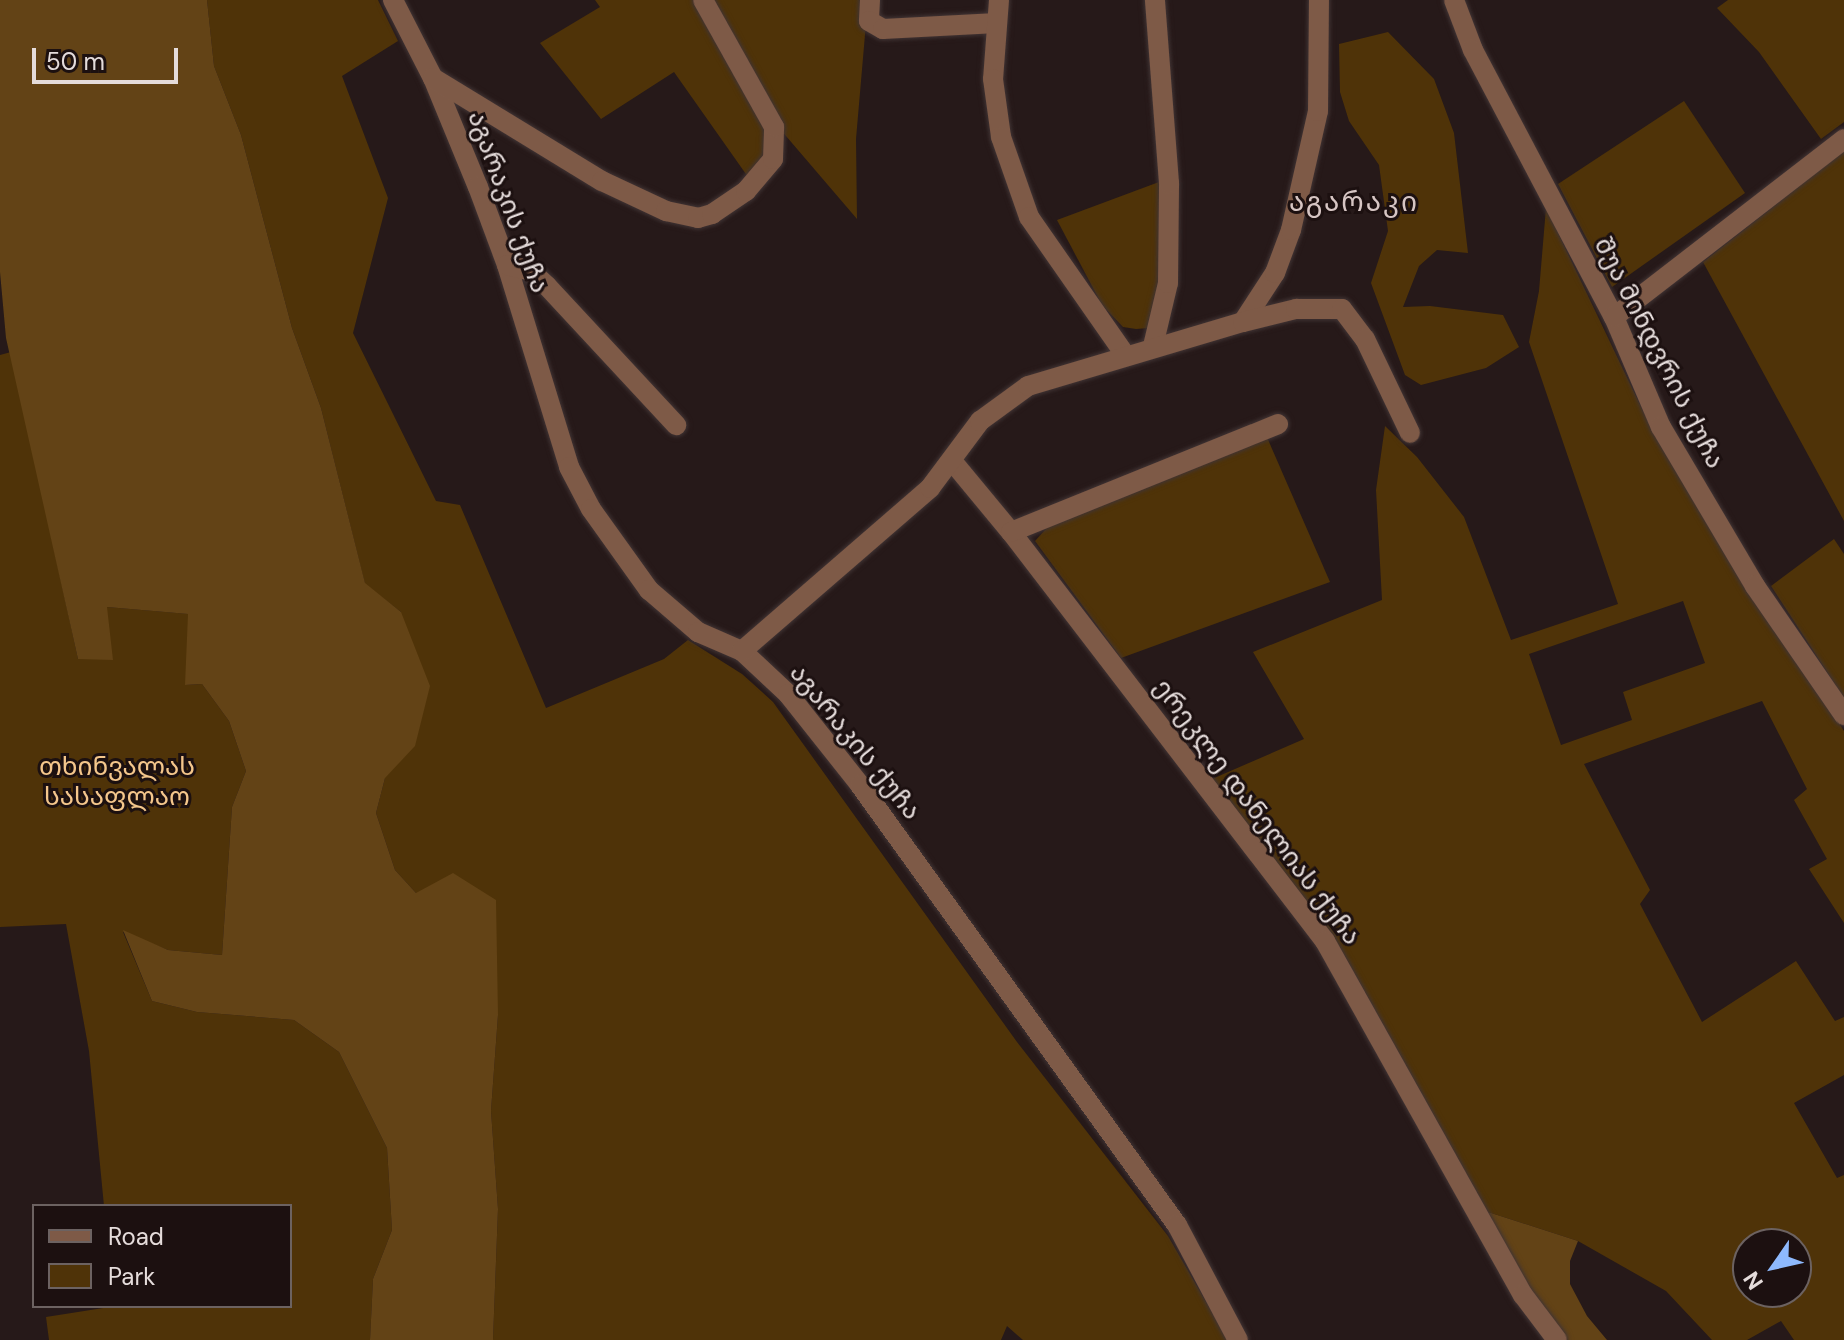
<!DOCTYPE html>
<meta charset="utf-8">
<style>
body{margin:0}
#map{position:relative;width:1844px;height:1340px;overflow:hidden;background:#261919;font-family:"DM Sans","Noto Sans Georgian",sans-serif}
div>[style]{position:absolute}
.green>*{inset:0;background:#4f3308}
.forest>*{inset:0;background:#634316}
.roads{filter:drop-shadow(0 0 2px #413434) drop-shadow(0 0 2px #413434)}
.street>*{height:20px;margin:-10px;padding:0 10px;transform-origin:10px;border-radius:10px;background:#7e5a47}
span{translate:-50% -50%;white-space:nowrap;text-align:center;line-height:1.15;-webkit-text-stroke:6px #1c1010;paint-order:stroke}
.street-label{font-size:26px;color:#e5dcdb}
.park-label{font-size:26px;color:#f4c68b}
.neighbourhood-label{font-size:28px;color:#d6c5c3;letter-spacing:2px}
.legend{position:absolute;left:32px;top:1204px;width:260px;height:104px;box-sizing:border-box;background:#1c1010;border:2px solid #6c6261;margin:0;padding:10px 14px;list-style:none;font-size:24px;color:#e5dcdb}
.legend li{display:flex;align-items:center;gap:16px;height:40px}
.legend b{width:40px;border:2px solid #6c6261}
.north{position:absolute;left:1732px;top:1228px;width:80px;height:80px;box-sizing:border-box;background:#1c1010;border:2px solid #6c6261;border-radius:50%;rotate:236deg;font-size:22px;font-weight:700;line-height:32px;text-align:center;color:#e5dcdb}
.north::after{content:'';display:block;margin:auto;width:28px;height:36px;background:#8eb9fd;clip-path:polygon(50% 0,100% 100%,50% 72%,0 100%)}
.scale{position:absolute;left:32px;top:48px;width:146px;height:36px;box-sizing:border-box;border:4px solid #e5dcdb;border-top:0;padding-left:10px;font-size:24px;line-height:28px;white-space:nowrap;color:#e5dcdb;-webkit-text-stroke:6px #1c1010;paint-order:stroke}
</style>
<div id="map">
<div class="green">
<i style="clip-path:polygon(207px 0,378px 0,398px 41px,342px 76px,388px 198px,353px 333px,436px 501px,460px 505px,546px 708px,664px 659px,688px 640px,742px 674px,773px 702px,1017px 1042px,1168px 1236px,1228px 1340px,1023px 1340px,1007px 1326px,1001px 1340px,493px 1340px,498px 1209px,491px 1111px,498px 1015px,416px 893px,395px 870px,376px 813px,385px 778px,401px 612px,365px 584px,321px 408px,292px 328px,241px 135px,214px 66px)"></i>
<i style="clip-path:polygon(595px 0,868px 0,856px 139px,857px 219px,774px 122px,765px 156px,748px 177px,674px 72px,601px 119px,540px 43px,600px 7px)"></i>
<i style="clip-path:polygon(1728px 0,1844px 0,1844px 122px,1821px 139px,1759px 52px,1717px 8px)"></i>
<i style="clip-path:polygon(1388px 32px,1434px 79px,1454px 133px,1468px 253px,1437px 250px,1419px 266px,1403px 307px,1430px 306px,1503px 315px,1519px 347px,1486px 368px,1421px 385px,1405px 375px,1371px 283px,1388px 231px,1379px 165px,1349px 121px,1340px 92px,1339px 44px)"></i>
<i style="clip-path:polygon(1684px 101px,1745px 193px,1612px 287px,1558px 184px)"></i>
<i style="clip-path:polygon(1844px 151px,1844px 521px,1703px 262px)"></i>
<i style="clip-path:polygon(1159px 182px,1165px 266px,1149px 328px,1136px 329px,1123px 327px,1102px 305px,1057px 220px)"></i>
<i style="clip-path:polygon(evenodd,1546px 208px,1654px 434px,1844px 731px,1844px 923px,1809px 869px,1827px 859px,1794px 800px,1807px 789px,1762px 701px,1584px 764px,1650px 890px,1640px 904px,1702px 1022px,1796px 961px,1835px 1021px,1844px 1017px,1844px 1075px,1794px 1103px,1837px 1178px,1844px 1175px,1844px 1340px,1794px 1340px,1781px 1321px,1747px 1340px,1712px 1340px,1666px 1291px,1578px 1241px,1488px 1212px,1340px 947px,1212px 779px,1304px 739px,1253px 652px,1382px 600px,1376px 490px,1385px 426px,1417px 457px,1464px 517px,1511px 640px,1618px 604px,1529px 342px,1539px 291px,1546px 208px,1683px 601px,1705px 663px,1623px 692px,1632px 720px,1561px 745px,1529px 654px,1683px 601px,1546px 208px,1748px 1244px,1796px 1244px,1796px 1292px,1748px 1292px,1748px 1244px)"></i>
<i style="clip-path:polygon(11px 352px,78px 659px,107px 607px,189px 614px,186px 685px,202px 684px,229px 721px,246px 771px,232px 807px,222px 955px,168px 950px,123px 932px,152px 1001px,197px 1012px,294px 1020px,339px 1052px,387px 1148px,392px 1230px,373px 1279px,370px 1340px,49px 1340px,46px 1317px,116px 1306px,290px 1306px,290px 1206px,104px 1206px,89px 1051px,66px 924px,0 927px,0 355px)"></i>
<i style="clip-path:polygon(1266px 435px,1330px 582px,1121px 658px,1035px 541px,1054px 520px)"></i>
<i style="clip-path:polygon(1834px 539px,1844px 554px,1844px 698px,1771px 586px)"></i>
</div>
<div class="forest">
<i style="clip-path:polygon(0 0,207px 0,214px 66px,241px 135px,292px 328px,321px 408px,365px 583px,401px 612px,430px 686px,415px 746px,385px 778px,376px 813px,395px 870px,416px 893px,453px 873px,496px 900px,498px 1015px,491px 1111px,498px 1209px,493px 1340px,370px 1340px,373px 1279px,392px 1230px,387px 1148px,339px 1052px,294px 1020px,197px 1012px,152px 1001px,123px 930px,168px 950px,222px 955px,232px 807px,246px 771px,229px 721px,202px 684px,185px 685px,188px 614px,107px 607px,113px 660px,78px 659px,6px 338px,0 272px)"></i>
<i style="clip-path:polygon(1488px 1212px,1578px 1241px,1570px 1261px,1570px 1284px,1587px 1316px,1607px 1340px,1565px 1340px,1534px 1296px)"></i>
</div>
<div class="roads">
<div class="street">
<i style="left:393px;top:0;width:88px;rotate:62.9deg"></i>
<i style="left:433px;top:78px;width:118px;rotate:67.6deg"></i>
<i style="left:478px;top:187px;width:83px;rotate:69.6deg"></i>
<i style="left:507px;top:265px;width:211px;rotate:72.9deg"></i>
<i style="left:569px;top:467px;width:47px;rotate:62.4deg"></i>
<i style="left:591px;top:509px;width:100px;rotate:54.4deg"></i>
<i style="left:649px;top:590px;width:65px;rotate:40.6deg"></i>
<i style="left:698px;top:632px;width:48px;rotate:23.4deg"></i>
<i style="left:742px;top:651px;width:63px;rotate:43.1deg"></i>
<i style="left:788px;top:694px;width:116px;rotate:51.6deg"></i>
<i style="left:860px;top:785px;width:542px;rotate:54.23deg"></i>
<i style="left:1177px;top:1225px;width:130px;rotate:62.1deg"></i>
<i style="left:870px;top:0;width:21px;rotate:93deg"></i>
<i style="left:869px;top:21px;width:16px;rotate:30deg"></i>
<i style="left:883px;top:29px;width:114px;rotate:-3deg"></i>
<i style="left:999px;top:0;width:79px;rotate:94.3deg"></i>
<i style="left:993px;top:79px;width:59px;rotate:82.1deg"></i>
<i style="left:1001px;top:137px;width:85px;rotate:70.7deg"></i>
<i style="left:1029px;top:217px;width:169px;rotate:55.1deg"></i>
<i style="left:1454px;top:0;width:53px;rotate:69.2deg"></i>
<i style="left:1473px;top:50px;width:302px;rotate:62.2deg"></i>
<i style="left:1614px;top:317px;width:120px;rotate:66.9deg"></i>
<i style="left:1661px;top:427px;width:185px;rotate:59.4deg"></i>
<i style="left:1755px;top:586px;width:157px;rotate:55.4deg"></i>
<i style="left:433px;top:78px;width:198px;rotate:31.4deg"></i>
<i style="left:602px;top:181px;width:71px;rotate:25.1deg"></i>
<i style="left:666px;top:211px;width:33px;rotate:12deg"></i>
<i style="left:698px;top:218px;width:15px;rotate:-16deg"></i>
<i style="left:712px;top:214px;width:41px;rotate:-34.1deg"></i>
<i style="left:746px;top:191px;width:42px;rotate:-49.8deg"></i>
<i style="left:773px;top:159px;width:32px;rotate:-88deg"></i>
<i style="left:774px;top:127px;width:145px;rotate:-119.2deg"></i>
<i style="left:507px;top:265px;width:25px;rotate:14deg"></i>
<i style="left:531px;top:271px;width:22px;rotate:43deg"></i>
<i style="left:547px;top:286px;width:190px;rotate:47.1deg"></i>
<i style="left:1614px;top:317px;width:291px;rotate:-37.7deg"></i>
<i style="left:1243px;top:322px;width:59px;rotate:-56.9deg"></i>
<i style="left:1275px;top:273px;width:46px;rotate:-69.6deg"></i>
<i style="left:1291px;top:230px;width:122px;rotate:-77.2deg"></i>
<i style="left:1318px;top:111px;width:111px;rotate:-89.5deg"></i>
<i style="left:1153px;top:346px;width:65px;rotate:-76.6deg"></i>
<i style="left:1168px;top:283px;width:100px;rotate:-89.4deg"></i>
<i style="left:1169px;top:183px;width:184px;rotate:-94.4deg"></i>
<i style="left:953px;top:462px;width:91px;rotate:50.4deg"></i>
<i style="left:1011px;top:532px;width:516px;rotate:52.49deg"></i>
<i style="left:1325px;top:941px;width:406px;rotate:60.8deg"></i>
<i style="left:1523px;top:1295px;width:56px;rotate:52.9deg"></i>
<i style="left:1011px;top:532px;width:288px;rotate:-22deg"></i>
<i style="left:742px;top:651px;width:249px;rotate:-40.9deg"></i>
<i style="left:930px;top:488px;width:84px;rotate:-53.3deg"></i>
<i style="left:980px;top:421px;width:59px;rotate:-36.1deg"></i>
<i style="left:1028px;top:386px;width:224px;rotate:-16.6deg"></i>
<i style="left:1243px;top:322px;width:55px;rotate:-13.8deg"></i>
<i style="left:1296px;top:309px;width:46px"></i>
<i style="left:1342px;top:309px;width:38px;rotate:53deg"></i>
<i style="left:1365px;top:339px;width:104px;rotate:64.4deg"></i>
</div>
</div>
<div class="street-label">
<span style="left:508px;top:202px;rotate:70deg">აგარაკის ქუჩა</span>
<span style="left:1659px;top:353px;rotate:63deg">შუა მინდვრის ქუჩა</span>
<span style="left:855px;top:742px;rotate:51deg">აგარაკის ქუჩა</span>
<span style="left:1257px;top:812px;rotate:53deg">ერეკლე დანელიას ქუჩა</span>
</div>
<div class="park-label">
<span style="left:117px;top:782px">თხინვალას<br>სასაფლაო</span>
</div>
<div class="neighbourhood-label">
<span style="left:1354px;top:202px">აგარაკი</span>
</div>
<ul class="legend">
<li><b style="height:10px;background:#7e5a47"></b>Road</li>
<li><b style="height:22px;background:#4f3308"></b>Park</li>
</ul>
<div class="north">N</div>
<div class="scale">50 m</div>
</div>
